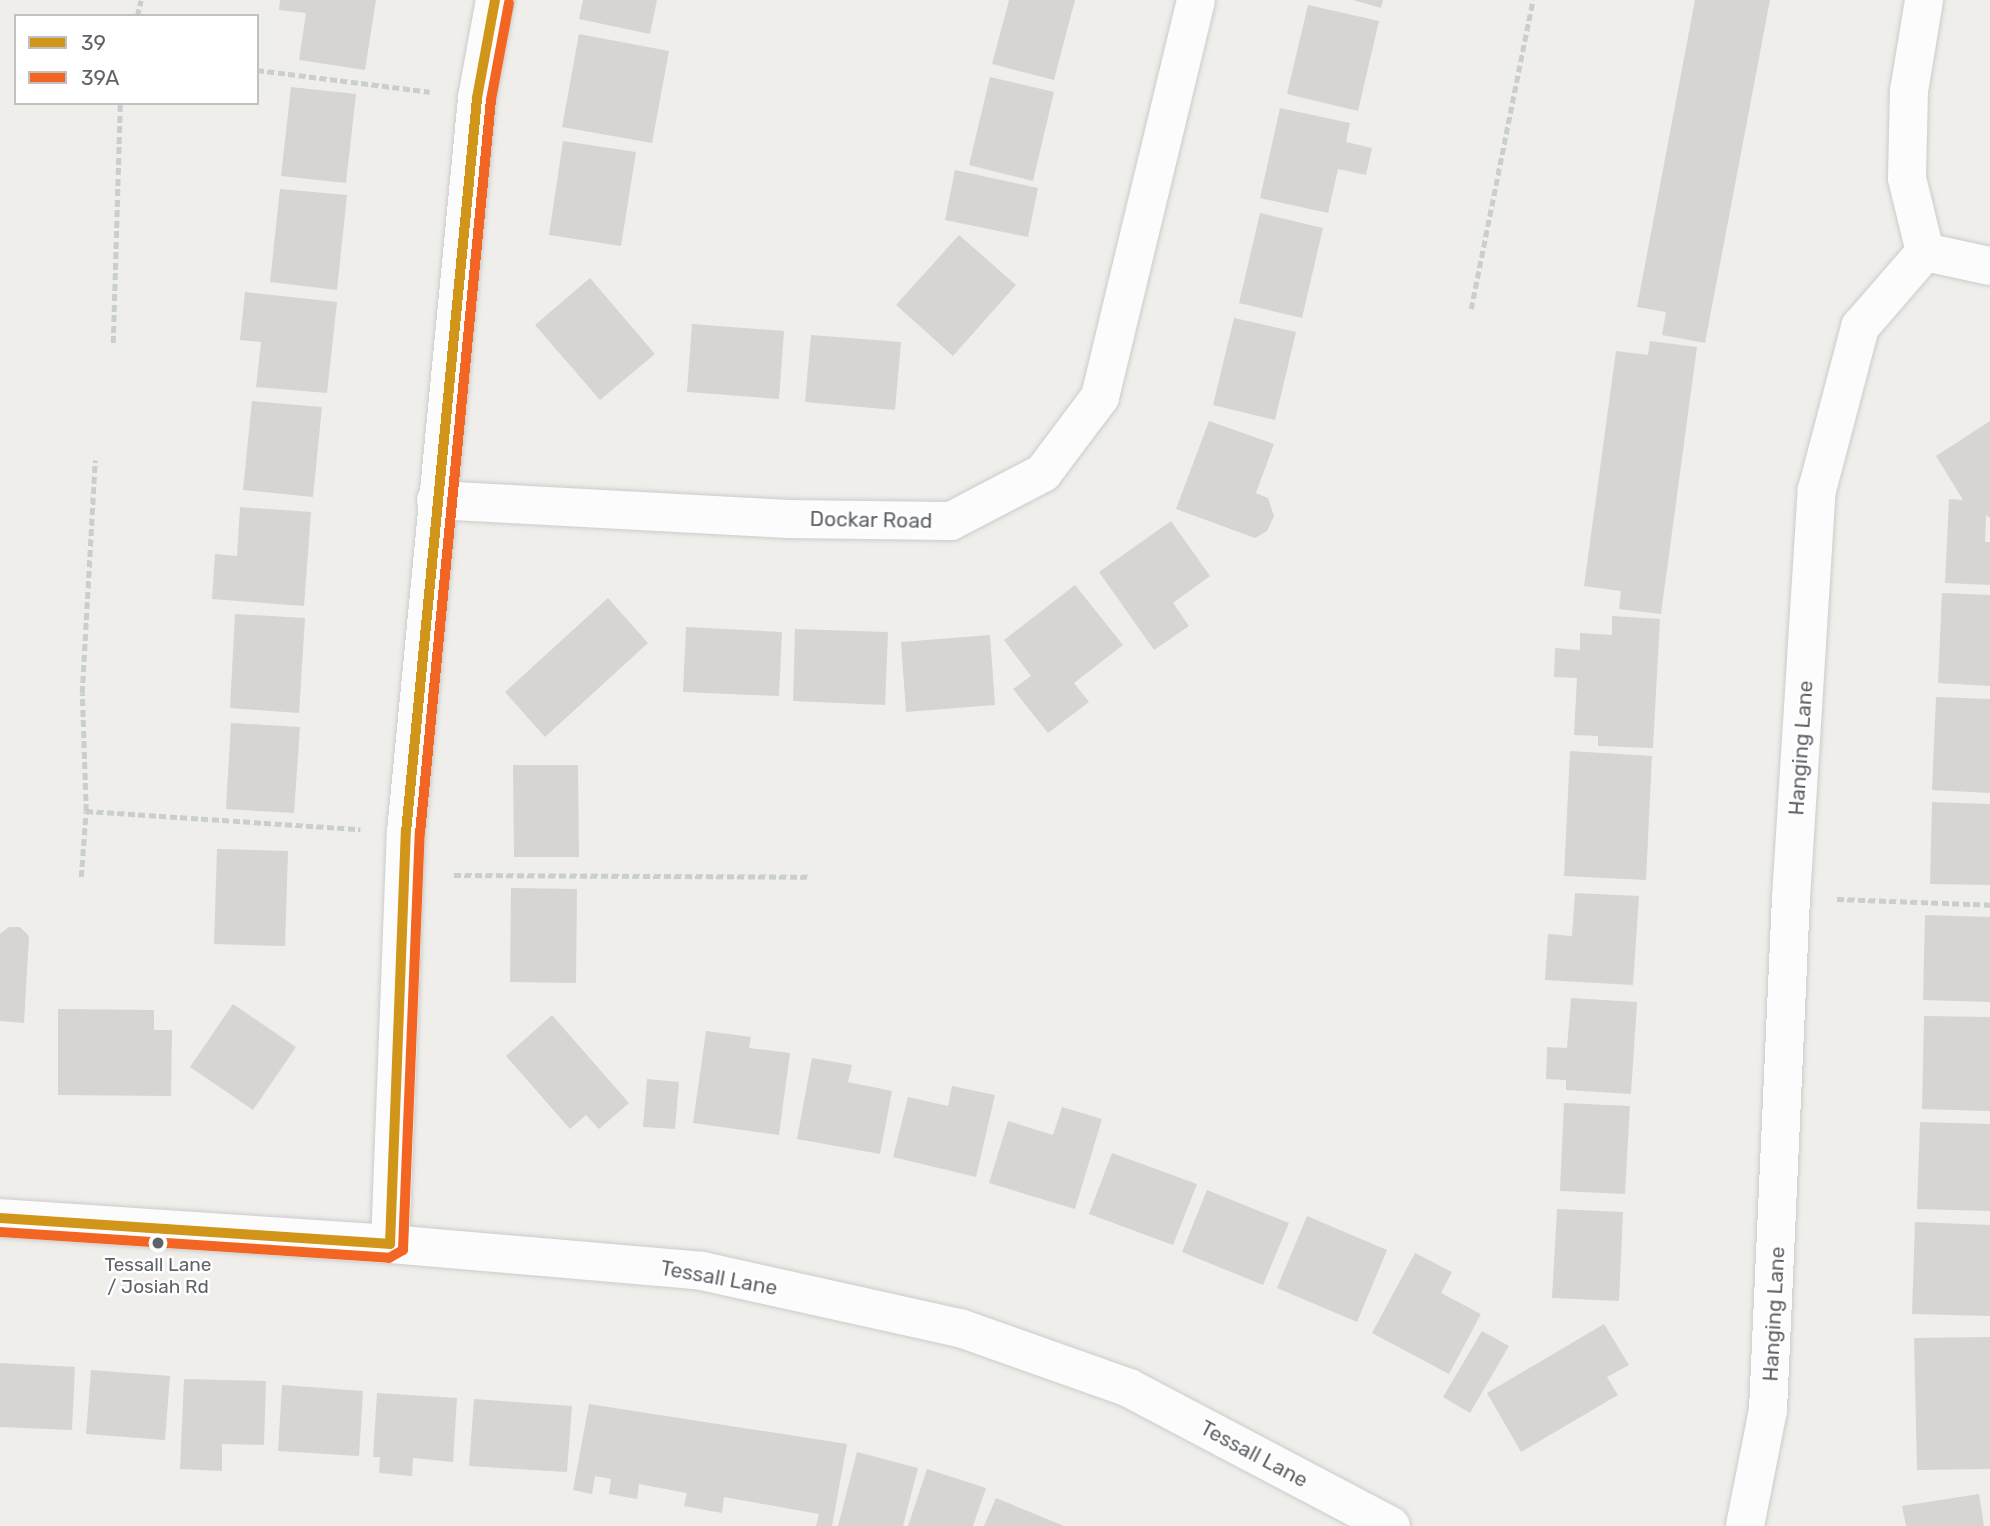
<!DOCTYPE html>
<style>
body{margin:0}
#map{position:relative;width:1990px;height:1526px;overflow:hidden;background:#efeeea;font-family:Rubik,sans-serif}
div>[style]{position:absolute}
.building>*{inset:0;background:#d6d5d3}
.path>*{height:4.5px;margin-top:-2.25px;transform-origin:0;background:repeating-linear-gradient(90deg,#cacfcc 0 7px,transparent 0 10.5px)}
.roads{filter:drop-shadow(0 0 2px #cbcccc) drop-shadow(0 0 2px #cbcccc)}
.street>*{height:38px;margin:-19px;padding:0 19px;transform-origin:19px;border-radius:19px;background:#fdfcfc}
.secondary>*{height:38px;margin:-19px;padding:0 19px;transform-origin:19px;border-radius:19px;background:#fdfcfc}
.bus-1>*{height:10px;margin:-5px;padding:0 5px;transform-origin:5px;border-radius:5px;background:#d1951a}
.bus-2>*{height:10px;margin:-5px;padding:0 5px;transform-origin:5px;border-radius:5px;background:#f26522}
.dots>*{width:19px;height:19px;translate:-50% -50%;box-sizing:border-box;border:4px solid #fff;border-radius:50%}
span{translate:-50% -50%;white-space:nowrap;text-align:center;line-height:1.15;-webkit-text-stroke:5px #fff;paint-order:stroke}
.bus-label{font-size:19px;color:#5f6368}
.street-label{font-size:21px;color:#5f6368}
.legend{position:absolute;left:14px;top:14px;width:245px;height:91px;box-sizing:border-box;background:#fff;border:2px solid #bfc1c3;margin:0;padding:9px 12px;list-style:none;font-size:21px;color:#5f6368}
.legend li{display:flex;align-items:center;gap:14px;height:35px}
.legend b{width:35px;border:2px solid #bfc1c3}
</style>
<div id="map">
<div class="building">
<i style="clip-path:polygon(280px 0,376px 0,365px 70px,299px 60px,306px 13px,279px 10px)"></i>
<i style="clip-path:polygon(583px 0,657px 0,650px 34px,579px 19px)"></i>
<i style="clip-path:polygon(1009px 0,1075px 0,1054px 80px,992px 64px)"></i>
<i style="clip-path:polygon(1353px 0,1383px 0,1381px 8px)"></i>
<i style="clip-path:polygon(1695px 0,1770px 0,1705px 343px,1662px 335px,1666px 312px,1637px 307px)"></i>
<i style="clip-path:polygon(1308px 5px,1379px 21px,1358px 111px,1287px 94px)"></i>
<i style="clip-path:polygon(579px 34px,669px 51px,652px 143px,562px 127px)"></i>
<i style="clip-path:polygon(990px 77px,1054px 92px,1033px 181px,969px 165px)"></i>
<i style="clip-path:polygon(291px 87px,356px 94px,346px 183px,281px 176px)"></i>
<i style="clip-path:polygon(1280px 108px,1350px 123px,1346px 142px,1372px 148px,1366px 175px,1338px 169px,1328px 213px,1260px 198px)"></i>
<i style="clip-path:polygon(563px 141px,636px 152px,621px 246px,549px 235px)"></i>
<i style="clip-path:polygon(955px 170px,1038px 188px,1028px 237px,945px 220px)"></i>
<i style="clip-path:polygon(280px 189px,347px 195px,337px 290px,270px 282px)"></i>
<i style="clip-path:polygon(1260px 213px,1323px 228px,1302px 318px,1239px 303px)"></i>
<i style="clip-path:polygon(959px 235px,1016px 285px,953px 356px,896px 305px)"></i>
<i style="clip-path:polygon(590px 278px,655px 354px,600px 400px,535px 325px)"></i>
<i style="clip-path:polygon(245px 292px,337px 302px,327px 393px,256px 387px,261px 342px,240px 340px)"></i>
<i style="clip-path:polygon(1234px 318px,1296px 332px,1275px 420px,1213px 405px)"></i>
<i style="clip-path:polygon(692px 324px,784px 331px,779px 399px,687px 392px)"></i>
<i style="clip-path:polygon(811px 335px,901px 342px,895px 410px,805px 402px)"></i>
<i style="clip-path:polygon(1650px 341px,1697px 347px,1661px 614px,1619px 609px,1621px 591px,1584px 586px,1616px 351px,1648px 355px)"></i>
<i style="clip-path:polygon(252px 401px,322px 407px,313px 497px,243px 490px)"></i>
<i style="clip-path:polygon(1209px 421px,1274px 444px,1256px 493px,1268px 498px,1274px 516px,1267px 531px,1255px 538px,1176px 509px)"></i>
<i style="clip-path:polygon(1990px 421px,1990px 518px,1986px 515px,1985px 542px,1990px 542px,1990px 585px,1945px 583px,1949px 499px,1963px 500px,1936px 456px)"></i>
<i style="clip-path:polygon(240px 507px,311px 512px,304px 606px,212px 599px,215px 554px,237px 556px)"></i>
<i style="clip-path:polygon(1171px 521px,1210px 576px,1173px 603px,1189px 626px,1154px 650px,1099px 572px)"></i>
<i style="clip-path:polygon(1075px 585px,1123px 645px,1074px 683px,1089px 702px,1048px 733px,1013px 689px,1031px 676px,1004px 640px)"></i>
<i style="clip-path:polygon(1942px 593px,1990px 595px,1990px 686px,1938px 683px)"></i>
<i style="clip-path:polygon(608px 598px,648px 643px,545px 737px,505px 692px)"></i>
<i style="clip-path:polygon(235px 614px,305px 618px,299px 713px,230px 708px)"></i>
<i style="clip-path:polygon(1612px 616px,1660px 619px,1653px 748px,1598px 746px,1598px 736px,1574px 735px,1577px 678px,1554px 677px,1555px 648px,1580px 650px,1580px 633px,1612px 635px)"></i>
<i style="clip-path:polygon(686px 627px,782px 632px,779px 696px,683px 692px)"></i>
<i style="clip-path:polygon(795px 629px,888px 632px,885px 705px,793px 701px)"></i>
<i style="clip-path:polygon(990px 635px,995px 705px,906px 712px,901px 642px)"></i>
<i style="clip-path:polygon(1936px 697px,1990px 699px,1990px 793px,1932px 790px)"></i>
<i style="clip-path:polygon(231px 723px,300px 727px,294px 813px,226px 809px)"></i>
<i style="clip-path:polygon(1570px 751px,1652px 756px,1646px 880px,1564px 876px)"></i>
<i style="clip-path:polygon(513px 765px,578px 765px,579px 857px,514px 857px)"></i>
<i style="clip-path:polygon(1932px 802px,1990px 804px,1990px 885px,1930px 884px)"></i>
<i style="clip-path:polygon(217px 849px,288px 851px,285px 946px,214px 944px)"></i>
<i style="clip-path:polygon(511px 888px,577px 889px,576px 983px,510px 982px)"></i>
<i style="clip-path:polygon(1575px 893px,1639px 896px,1633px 985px,1545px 980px,1548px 934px,1572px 936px)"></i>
<i style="clip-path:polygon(1925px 915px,1990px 917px,1990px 1002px,1923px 1000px)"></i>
<i style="clip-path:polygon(9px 927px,20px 927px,29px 936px,24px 1023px,0 1021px,0 934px)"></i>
<i style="clip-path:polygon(1571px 998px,1637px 1002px,1631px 1094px,1566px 1090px,1566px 1080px,1546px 1079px,1547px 1047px,1567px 1048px)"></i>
<i style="clip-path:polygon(233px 1004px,296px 1047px,253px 1110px,190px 1067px)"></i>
<i style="clip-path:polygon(58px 1009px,154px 1010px,154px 1030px,172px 1030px,171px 1096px,58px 1095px)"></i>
<i style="clip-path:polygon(552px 1015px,629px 1103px,599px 1129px,586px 1115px,570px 1129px,506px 1056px)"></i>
<i style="clip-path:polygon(1924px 1016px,1990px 1017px,1990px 1111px,1922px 1109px)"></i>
<i style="clip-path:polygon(706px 1031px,751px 1037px,749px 1048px,790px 1053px,779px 1135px,693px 1123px)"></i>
<i style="clip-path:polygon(812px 1058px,852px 1065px,848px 1082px,892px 1091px,880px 1154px,797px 1139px)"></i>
<i style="clip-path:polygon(647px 1079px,679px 1082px,675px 1129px,643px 1127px)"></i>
<i style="clip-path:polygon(952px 1086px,995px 1095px,976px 1177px,893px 1157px,908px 1097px,948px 1106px)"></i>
<i style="clip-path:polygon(1564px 1103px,1630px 1106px,1625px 1194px,1560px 1191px)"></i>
<i style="clip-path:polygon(1062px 1107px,1102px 1119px,1075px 1209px,989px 1183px,1008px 1121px,1053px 1135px)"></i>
<i style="clip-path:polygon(1920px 1122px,1990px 1124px,1990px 1211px,1917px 1209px)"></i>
<i style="clip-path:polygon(1112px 1153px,1197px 1184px,1173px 1245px,1089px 1214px)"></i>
<i style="clip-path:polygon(1207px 1190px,1289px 1223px,1263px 1285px,1182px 1252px)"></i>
<i style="clip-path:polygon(1557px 1209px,1623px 1212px,1619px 1301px,1552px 1298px)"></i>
<i style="clip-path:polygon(1307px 1216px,1387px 1250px,1357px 1322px,1277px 1288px)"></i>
<i style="clip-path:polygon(1915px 1222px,1990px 1225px,1990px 1316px,1912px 1314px)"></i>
<i style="clip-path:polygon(1415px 1253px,1452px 1272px,1441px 1293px,1481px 1314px,1449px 1374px,1372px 1333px)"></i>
<i style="clip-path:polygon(1604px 1324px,1629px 1365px,1607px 1377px,1618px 1395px,1521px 1452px,1487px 1393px)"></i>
<i style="clip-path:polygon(1482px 1331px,1509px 1346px,1470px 1413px,1443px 1397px)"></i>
<i style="clip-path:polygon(1990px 1337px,1990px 1469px,1917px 1470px,1914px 1338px)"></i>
<i style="clip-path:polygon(0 1363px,75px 1367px,72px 1430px,0 1427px)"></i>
<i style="clip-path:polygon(91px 1370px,170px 1376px,165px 1440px,86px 1434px)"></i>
<i style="clip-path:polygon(184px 1379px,266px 1381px,264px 1445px,222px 1444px,222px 1471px,180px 1469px)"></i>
<i style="clip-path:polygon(282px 1385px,363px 1391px,359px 1456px,278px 1451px)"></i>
<i style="clip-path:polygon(377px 1393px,457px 1398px,453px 1462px,413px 1458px,412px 1476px,379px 1473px,380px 1457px,373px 1457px)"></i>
<i style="clip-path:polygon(474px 1399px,572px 1406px,567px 1472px,469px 1466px)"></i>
<i style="clip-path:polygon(589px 1404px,847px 1444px,832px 1526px,816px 1526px,819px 1514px,724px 1497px,722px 1513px,684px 1506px,687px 1493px,639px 1484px,637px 1499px,609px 1494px,611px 1479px,595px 1476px,592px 1494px,573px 1490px)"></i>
<i style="clip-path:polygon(857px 1452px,918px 1468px,903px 1526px,838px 1526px)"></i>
<i style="clip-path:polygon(927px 1469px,986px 1488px,973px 1526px,908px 1526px)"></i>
<i style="clip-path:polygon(1979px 1494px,1984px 1526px,1906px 1526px,1902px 1506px)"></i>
<i style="clip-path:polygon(996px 1498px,1064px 1526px,984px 1526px)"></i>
</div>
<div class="path">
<i style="left:137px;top:16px;width:16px;rotate:-76deg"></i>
<i style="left:257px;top:70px;width:174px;rotate:7.2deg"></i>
<i style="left:1471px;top:309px;width:315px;rotate:-78.7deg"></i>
<i style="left:113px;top:343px;width:240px;rotate:-88.3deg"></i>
<i style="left:86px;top:811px;width:118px;rotate:-91.9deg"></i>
<i style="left:82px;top:693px;width:233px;rotate:-86.8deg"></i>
<i style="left:454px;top:875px;width:354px;rotate:0.3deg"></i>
<i style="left:81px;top:877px;width:66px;rotate:-85.7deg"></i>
<i style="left:86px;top:811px;width:275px;rotate:3.8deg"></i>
<i style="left:1837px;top:899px;width:153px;rotate:2.2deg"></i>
</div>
<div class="roads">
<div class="street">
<i style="left:1925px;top:252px;width:66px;rotate:12.2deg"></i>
<i style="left:436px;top:500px;width:353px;rotate:3.1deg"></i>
<i style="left:788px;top:519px;width:163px;rotate:0.7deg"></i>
<i style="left:951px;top:521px;width:104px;rotate:-27.6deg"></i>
<i style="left:1043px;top:473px;width:95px;rotate:-53.1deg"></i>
<i style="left:1100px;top:397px;width:408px;rotate:-76.4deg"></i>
<i style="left:0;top:1218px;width:391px;rotate:3.8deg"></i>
<i style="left:390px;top:1244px;width:313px;rotate:4.9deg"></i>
<i style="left:702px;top:1271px;width:264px;rotate:12.5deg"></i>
<i style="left:960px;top:1328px;width:179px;rotate:19.5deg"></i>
<i style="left:1129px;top:1388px;width:296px;rotate:27.8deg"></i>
<i style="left:390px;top:1244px;width:412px;rotate:-87.8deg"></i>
<i style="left:406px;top:832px;width:737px;rotate:-84.47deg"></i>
<i style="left:477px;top:98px;width:100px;rotate:-79.6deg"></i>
</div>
<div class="secondary">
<i style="left:1745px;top:1526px;width:118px;rotate:-78.8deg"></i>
<i style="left:1768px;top:1410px;width:513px;rotate:-87.43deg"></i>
<i style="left:1791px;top:898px;width:409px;rotate:-86.4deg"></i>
<i style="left:1817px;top:490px;width:169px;rotate:-75.2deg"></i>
<i style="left:1860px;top:327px;width:99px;rotate:-49.1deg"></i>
<i style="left:1925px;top:252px;width:76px;rotate:-103.7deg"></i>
<i style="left:1907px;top:178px;width:87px;rotate:-88.7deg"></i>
<i style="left:1909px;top:91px;width:92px;rotate:-80.6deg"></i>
</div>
</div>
<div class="bus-1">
<i style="left:0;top:1218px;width:391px;rotate:3.8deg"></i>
<i style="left:390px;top:1244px;width:412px;rotate:-87.8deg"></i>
<i style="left:406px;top:832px;width:737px;rotate:-84.47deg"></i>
<i style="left:477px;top:98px;width:100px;rotate:-79.6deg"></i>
</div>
<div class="bus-2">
<i style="left:0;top:1232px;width:390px;rotate:3.8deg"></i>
<i style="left:389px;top:1258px;width:16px;rotate:-30deg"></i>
<i style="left:403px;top:1250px;width:417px;rotate:-87.7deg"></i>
<i style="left:420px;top:833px;width:736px;rotate:-84.47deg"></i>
<i style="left:491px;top:100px;width:99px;rotate:-79.5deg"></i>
</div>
<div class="dots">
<i style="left:158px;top:1243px;background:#5f6368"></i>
</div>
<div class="bus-label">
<span style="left:158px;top:1276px">Tessall Lane<br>/ Josiah Rd</span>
</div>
<div class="street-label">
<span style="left:871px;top:520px;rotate:1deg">Dockar Road</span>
<span style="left:1801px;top:748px;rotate:-86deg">Hanging Lane</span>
<span style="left:719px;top:1278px;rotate:10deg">Tessall Lane</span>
<span style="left:1774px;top:1314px;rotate:-87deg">Hanging Lane</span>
<span style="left:1254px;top:1454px;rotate:28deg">Tessall Lane</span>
</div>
<ul class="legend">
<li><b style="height:9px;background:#d1951a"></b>39</li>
<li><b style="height:9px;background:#f26522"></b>39A</li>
</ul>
</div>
